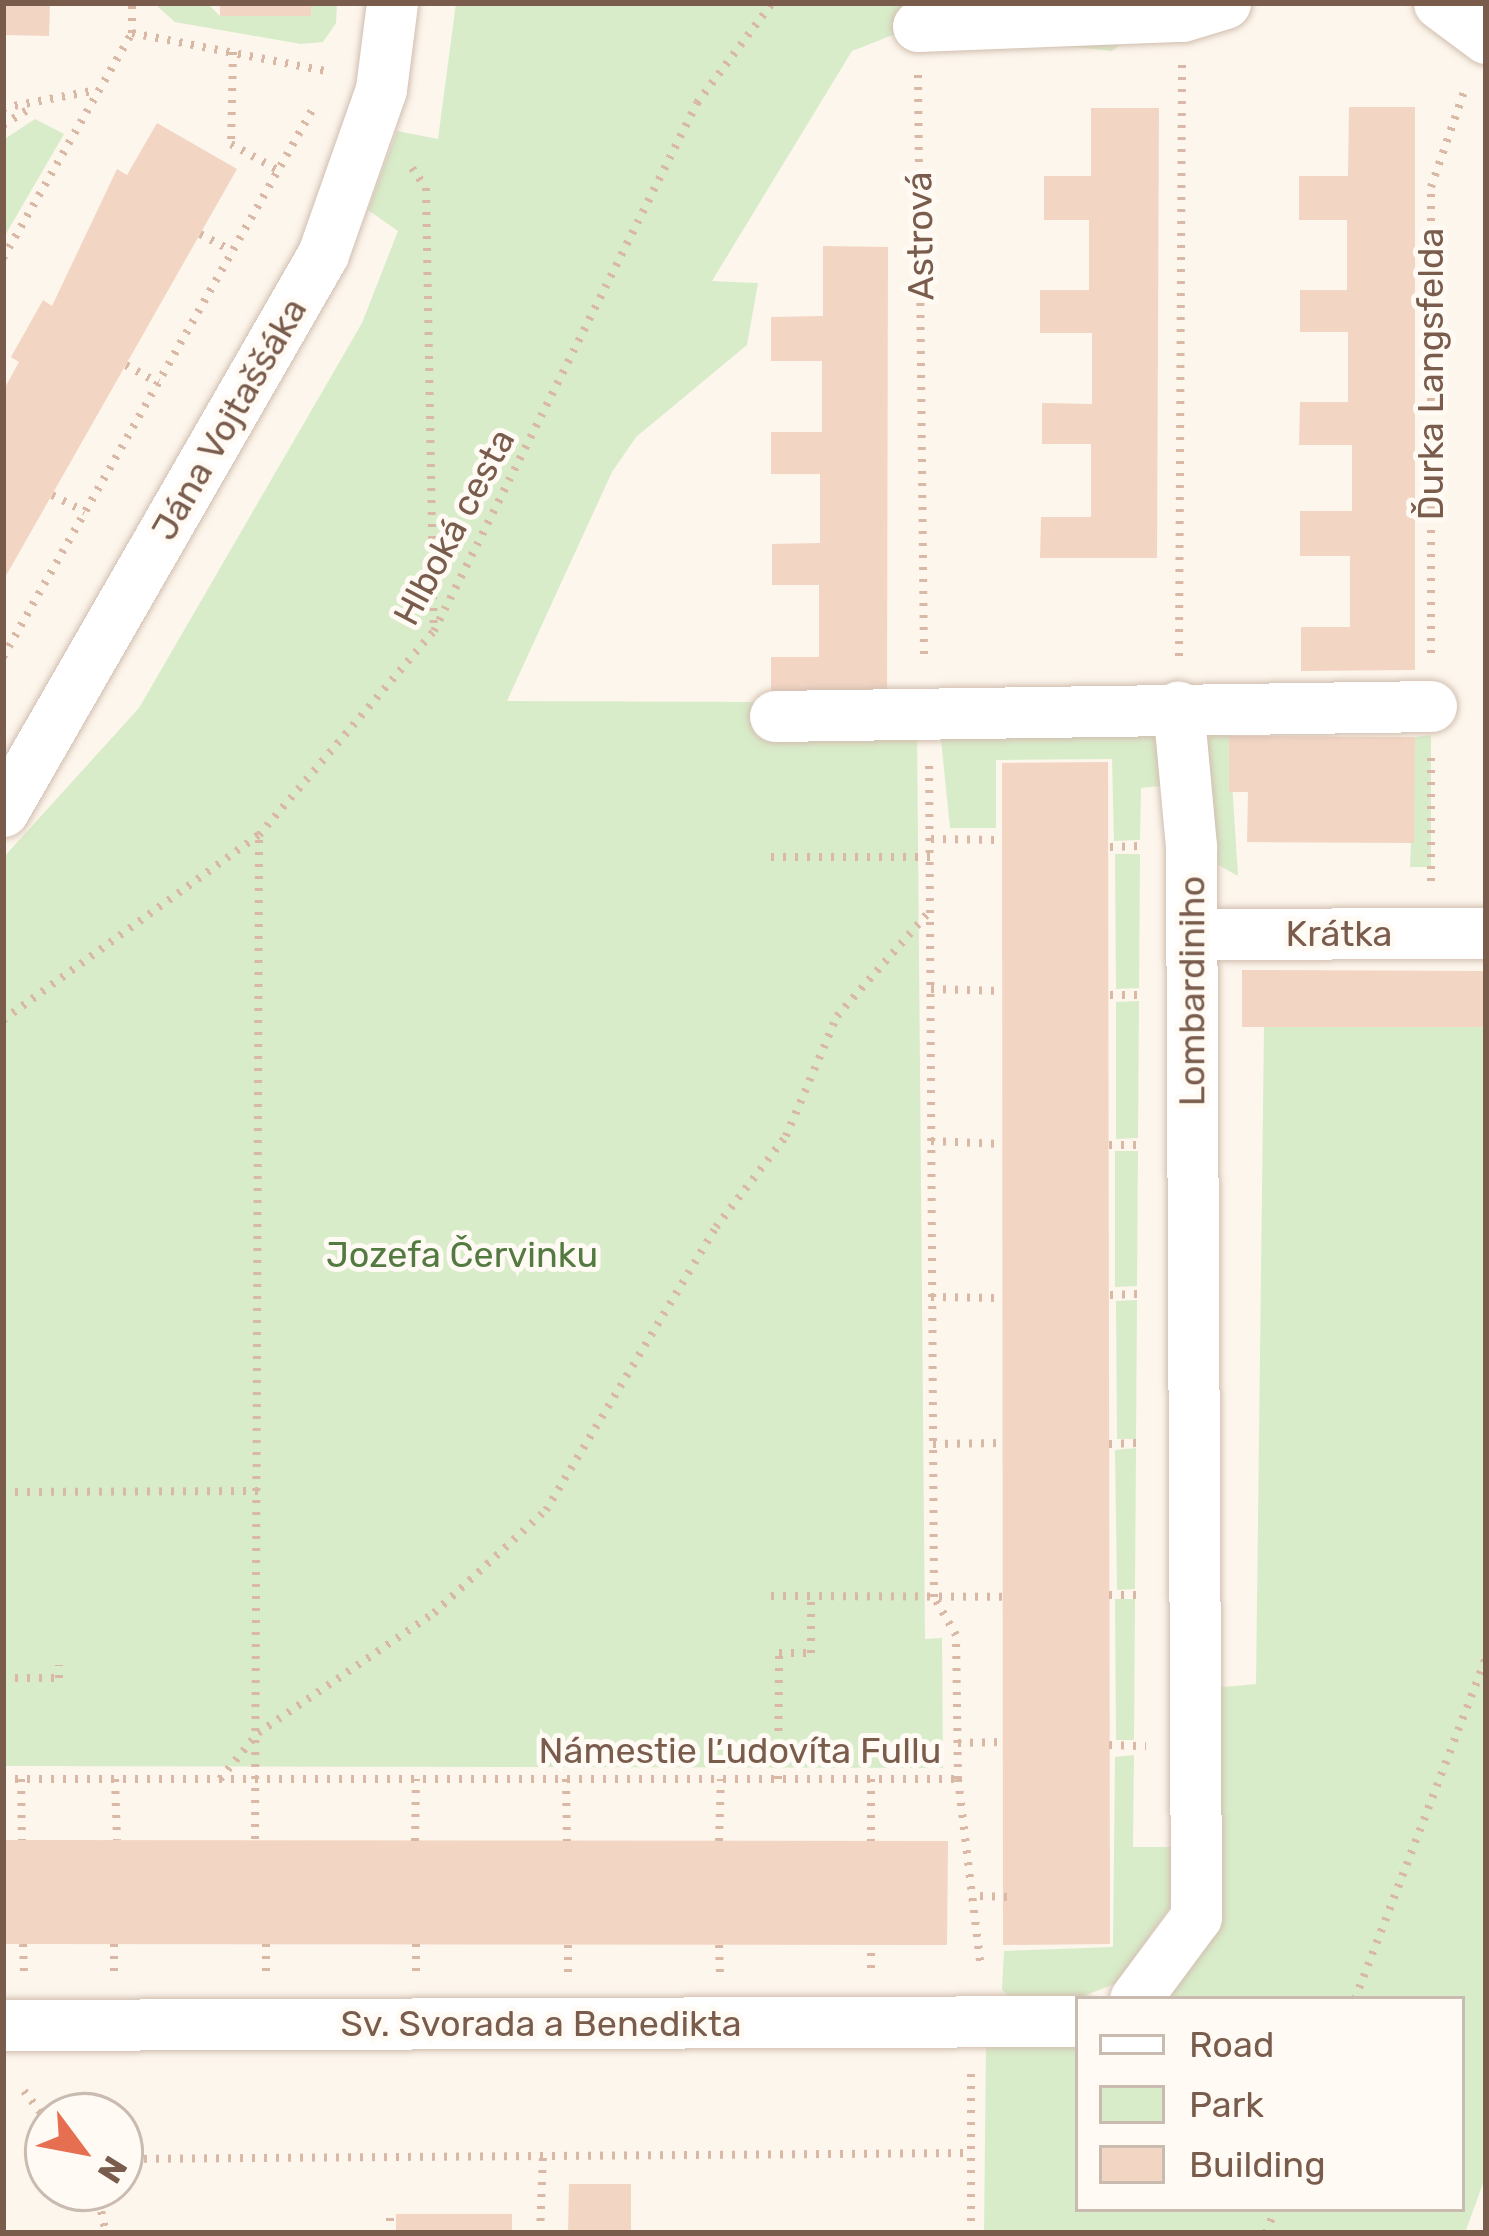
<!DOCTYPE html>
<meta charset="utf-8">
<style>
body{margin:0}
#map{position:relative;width:1489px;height:2236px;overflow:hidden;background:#fdf6ec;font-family:Rubik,sans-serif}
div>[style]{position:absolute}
.green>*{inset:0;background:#d8ecc9}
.building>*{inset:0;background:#f3d5c3}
.path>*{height:8px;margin-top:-4px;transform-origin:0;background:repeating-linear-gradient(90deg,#d9b8a5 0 3px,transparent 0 12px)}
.roads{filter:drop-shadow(0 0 3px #d1beb0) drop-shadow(0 0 3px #d1beb0)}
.street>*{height:51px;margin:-25.5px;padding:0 25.5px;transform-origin:25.5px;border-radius:25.5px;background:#fff}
span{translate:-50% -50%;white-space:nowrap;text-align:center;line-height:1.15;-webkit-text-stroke:10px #fffaf3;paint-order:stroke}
.street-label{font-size:36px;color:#7a5c4d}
.park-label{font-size:36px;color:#537a41}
.frame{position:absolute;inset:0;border:6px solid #7a5c4d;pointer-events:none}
.legend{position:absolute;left:1075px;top:1996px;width:390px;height:216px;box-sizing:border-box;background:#fffaf3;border:3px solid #cabbb1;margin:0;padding:15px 21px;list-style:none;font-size:36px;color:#7a5c4d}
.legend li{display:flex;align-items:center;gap:24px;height:60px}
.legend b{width:60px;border:3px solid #cabbb1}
.north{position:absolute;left:24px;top:2092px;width:120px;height:120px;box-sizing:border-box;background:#fffaf3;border:3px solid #cabbb1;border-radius:50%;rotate:122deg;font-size:33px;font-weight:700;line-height:48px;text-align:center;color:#7a5c4d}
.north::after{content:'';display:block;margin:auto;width:42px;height:54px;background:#e76f51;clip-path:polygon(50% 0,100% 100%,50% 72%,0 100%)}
</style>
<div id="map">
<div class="green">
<i style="clip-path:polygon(207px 3px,220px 16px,310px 16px,311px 3px,337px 3px,336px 23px,323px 42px,301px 44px,175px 22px,157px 6px)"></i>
<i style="clip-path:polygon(456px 3px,1170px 3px,1112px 51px,908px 29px,852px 51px,712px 281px,758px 283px,747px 345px,636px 437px,612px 472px,507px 701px,771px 702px,917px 728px,925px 1639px,942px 1638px,943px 1768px,3px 1766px,3px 858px,139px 708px,362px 323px,398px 231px,368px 210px,397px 131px,438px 139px)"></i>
<i style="clip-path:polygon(35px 119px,64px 134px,3px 239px,3px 140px)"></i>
<i style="clip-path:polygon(940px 729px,1143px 730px,1158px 738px,1170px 785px,1141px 788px,1140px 840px,1114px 841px,1112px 759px,996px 760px,996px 828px,950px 828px)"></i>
<i style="clip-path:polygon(1215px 732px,1229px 736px,1238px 876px,1209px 860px,1206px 742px)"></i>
<i style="clip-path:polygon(1431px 735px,1431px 867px,1410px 867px,1415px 737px)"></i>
<i style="clip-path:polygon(1115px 854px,1140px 854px,1139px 988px,1116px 989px)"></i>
<i style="clip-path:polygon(1139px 1001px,1138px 1138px,1116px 1139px,1116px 1002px)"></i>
<i style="clip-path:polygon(1264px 1027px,1486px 1027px,1486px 2175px,1465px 2233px,984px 2233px,986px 2045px,1078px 2039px,1078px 2209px,1462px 2209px,1462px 1999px,1159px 1999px,1214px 1688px,1256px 1684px)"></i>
<i style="clip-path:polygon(1115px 1151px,1138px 1151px,1137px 1286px,1115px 1287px)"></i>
<i style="clip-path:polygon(1137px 1300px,1136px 1439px,1117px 1439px,1116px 1301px)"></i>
<i style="clip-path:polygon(1136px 1448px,1135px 1589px,1117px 1590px,1115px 1450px)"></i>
<i style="clip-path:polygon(1115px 1599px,1135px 1599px,1134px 1740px,1116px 1740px)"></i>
<i style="clip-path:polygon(1134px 1755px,1133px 1847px,1178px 1847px,1170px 1907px,1115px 1984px,1067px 2002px,1015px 2003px,1002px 1990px,1004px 1951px,1113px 1947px,1115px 1757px)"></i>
</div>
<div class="building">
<i style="clip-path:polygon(3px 3px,50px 3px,49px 36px,3px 35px)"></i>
<i style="clip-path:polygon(220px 3px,311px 3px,311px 16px,220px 16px)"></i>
<i style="clip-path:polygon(1349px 107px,1415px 107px,1415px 670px,1301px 671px,1301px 627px,1350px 627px,1350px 556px,1300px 556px,1300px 511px,1352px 511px,1352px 445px,1299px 445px,1300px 402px,1348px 402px,1348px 332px,1300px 332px,1300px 290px,1347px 290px,1347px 220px,1299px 220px,1299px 176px,1348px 176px)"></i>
<i style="clip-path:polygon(1091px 108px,1159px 108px,1157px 558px,1040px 558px,1041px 517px,1091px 517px,1091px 444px,1042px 444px,1042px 403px,1092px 404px,1092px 333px,1040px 333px,1040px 290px,1089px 290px,1089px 220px,1044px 220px,1044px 176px,1091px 176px)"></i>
<i style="clip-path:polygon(157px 123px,237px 169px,3px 581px,3px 391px,19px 362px,11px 357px,43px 300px,52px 306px,117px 169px,127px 175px)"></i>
<i style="clip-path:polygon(823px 246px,888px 247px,887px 701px,771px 702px,771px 657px,819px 657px,819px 585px,772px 585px,772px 544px,820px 543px,820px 474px,771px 474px,771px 432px,822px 432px,822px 361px,771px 361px,771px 317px,823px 316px)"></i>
<i style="clip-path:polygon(1229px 736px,1415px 737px,1414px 843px,1247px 842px,1248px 792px,1229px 792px)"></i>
<i style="clip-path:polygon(1108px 762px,1110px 1944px,1003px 1945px,1002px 763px)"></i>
<i style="clip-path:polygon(1242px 970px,1486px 971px,1486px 1027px,1242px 1027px)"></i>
<i style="clip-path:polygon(3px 1840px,948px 1841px,947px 1945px,3px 1944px)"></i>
<i style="clip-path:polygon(569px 2184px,631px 2184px,631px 2233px,568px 2233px)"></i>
<i style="clip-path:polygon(396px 2214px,512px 2214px,512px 2233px,396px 2233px)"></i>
</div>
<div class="path">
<i style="left:132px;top:33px;width:202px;rotate:11.1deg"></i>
<i style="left:233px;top:52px;width:92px;rotate:91.2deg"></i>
<i style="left:231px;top:144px;width:54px;rotate:29deg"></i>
<i style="left:918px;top:75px;width:585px;rotate:89.41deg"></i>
<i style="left:3px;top:108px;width:96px;rotate:-10.8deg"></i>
<i style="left:3px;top:125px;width:32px;rotate:-32deg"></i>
<i style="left:412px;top:168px;width:24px;rotate:55deg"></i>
<i style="left:426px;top:188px;width:440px;rotate:89deg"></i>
<i style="left:200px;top:234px;width:36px;rotate:28deg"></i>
<i style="left:3px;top:258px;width:259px;rotate:-60.2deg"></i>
<i style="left:132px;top:33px;width:30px;rotate:-90deg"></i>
<i style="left:126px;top:365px;width:37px;rotate:29deg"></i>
<i style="left:52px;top:495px;width:37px;rotate:27deg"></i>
<i style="left:1431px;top:653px;width:466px;rotate:-90deg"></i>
<i style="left:1431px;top:187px;width:107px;rotate:-70.9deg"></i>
<i style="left:1179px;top:656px;width:591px;rotate:-89.71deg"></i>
<i style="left:3px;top:657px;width:634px;rotate:-60.52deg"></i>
<i style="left:1431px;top:758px;width:123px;rotate:90deg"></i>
<i style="left:931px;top:839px;width:71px;rotate:0.8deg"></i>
<i style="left:1110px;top:847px;width:32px;rotate:-2deg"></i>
<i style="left:771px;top:857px;width:160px"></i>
<i style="left:931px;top:989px;width:70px;rotate:1.6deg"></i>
<i style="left:1110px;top:995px;width:32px"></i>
<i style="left:3px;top:1020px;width:316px;rotate:-35.9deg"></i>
<i style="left:259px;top:835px;width:269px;rotate:-49.4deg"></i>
<i style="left:434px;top:631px;width:590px;rotate:-63.52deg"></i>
<i style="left:697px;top:103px;width:125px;rotate:-53.1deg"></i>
<i style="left:931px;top:1141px;width:71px;rotate:2.4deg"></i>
<i style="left:1109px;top:1145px;width:34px"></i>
<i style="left:1110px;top:1295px;width:33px;rotate:-2deg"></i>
<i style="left:931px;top:1297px;width:71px;rotate:0.8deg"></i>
<i style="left:933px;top:1444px;width:69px;rotate:-0.8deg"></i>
<i style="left:1109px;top:1444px;width:35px;rotate:-2deg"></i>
<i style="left:3px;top:1492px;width:259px;rotate:-0.2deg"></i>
<i style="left:1109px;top:1595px;width:36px"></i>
<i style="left:771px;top:1596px;width:232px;rotate:0.2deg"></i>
<i style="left:3px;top:1678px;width:56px"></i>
<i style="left:59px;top:1678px;width:13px;rotate:-90deg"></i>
<i style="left:958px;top:1743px;width:45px;rotate:-1.3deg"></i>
<i style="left:1109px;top:1745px;width:37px;rotate:2deg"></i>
<i style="left:3px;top:1779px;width:955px"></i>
<i style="left:958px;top:1779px;width:144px;rotate:-90.8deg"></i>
<i style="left:956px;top:1635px;width:44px;rotate:-120.1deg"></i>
<i style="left:934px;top:1597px;width:832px;rotate:-90.34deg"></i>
<i style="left:21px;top:1779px;width:61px;rotate:89.1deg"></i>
<i style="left:115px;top:1779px;width:61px;rotate:88.1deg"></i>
<i style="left:220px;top:1779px;width:60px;rotate:-50.4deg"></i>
<i style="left:258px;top:1733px;width:213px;rotate:-34.3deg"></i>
<i style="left:434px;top:1613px;width:152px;rotate:-42.6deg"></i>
<i style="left:546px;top:1510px;width:330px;rotate:-59deg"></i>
<i style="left:716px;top:1227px;width:115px;rotate:-52.4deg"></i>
<i style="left:786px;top:1136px;width:130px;rotate:-67deg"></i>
<i style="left:837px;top:1016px;width:140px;rotate:-48.5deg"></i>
<i style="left:566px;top:1779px;width:62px;rotate:89.1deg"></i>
<i style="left:778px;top:1779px;width:126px;rotate:-89.5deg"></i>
<i style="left:779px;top:1653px;width:32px"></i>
<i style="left:811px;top:1653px;width:56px;rotate:-90deg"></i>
<i style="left:871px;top:1779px;width:62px;rotate:90deg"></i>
<i style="left:958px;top:1779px;width:190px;rotate:83.1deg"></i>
<i style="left:255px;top:1839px;width:1003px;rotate:-89.77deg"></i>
<i style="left:415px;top:1841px;width:62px;rotate:-89.1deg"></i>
<i style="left:719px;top:1841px;width:62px;rotate:-88.2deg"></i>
<i style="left:980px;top:1896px;width:30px;rotate:2deg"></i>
<i style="left:23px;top:1944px;width:29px;rotate:88deg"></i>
<i style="left:114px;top:1944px;width:29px;rotate:90deg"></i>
<i style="left:266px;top:1944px;width:29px;rotate:90deg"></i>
<i style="left:416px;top:1944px;width:29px;rotate:90deg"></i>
<i style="left:568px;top:1945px;width:29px;rotate:90deg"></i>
<i style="left:719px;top:1945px;width:29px;rotate:88deg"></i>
<i style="left:871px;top:1968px;width:23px;rotate:-90deg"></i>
<i style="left:1355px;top:1999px;width:366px;rotate:-69deg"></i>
<i style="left:24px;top:2091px;width:39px;rotate:52deg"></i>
<i style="left:120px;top:2159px;width:851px;rotate:-0.4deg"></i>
<i style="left:96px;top:2188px;width:46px;rotate:77.5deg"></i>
<i style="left:390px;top:2233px;width:22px;rotate:-90deg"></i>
<i style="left:540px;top:2233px;width:77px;rotate:-87.8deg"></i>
<i style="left:971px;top:2233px;width:159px;rotate:-90deg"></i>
<i style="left:1266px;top:2233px;width:26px;rotate:-69deg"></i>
</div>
<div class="roads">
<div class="street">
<i style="left:1439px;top:3px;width:59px;rotate:36.7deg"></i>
<i style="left:918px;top:26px;width:264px;rotate:-2.2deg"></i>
<i style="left:1182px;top:16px;width:45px;rotate:-16.8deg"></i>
<i style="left:775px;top:716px;width:656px;rotate:-0.87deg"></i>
<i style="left:3px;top:811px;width:642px;rotate:-60.12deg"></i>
<i style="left:323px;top:254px;width:175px;rotate:-70.6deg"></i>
<i style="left:381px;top:89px;width:87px;rotate:-82.7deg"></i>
<i style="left:1192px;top:934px;width:294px;rotate:-0.2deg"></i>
<i style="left:1135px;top:1999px;width:102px;rotate:-53.4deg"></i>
<i style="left:1196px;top:1917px;width:1071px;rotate:-90.27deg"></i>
<i style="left:1191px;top:846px;width:140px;rotate:-95.3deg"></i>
<i style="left:3px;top:2025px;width:1075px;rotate:-0.21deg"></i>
</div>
</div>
<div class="street-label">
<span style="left:920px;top:236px;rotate:-91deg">Astrová</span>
<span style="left:1431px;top:374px;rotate:-90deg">Ďurka Langsfelda</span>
<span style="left:229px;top:419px;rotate:-60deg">Jána Vojtaššáka</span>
<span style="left:454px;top:527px;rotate:-62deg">Hlboká cesta</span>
<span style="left:1339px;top:934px">Krátka</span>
<span style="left:1192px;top:991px;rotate:-90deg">Lombardiniho</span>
<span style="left:740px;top:1751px">Námestie Ľudovíta Fullu</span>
<span style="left:541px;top:2024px">Sv. Svorada a Benedikta</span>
</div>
<div class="park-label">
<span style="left:462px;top:1255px">Jozefa Červinku</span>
</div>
<div class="frame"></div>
<ul class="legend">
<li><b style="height:15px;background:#fff"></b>Road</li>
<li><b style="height:33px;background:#d8ecc9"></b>Park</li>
<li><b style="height:33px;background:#f3d5c3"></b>Building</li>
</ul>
<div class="north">N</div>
</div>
